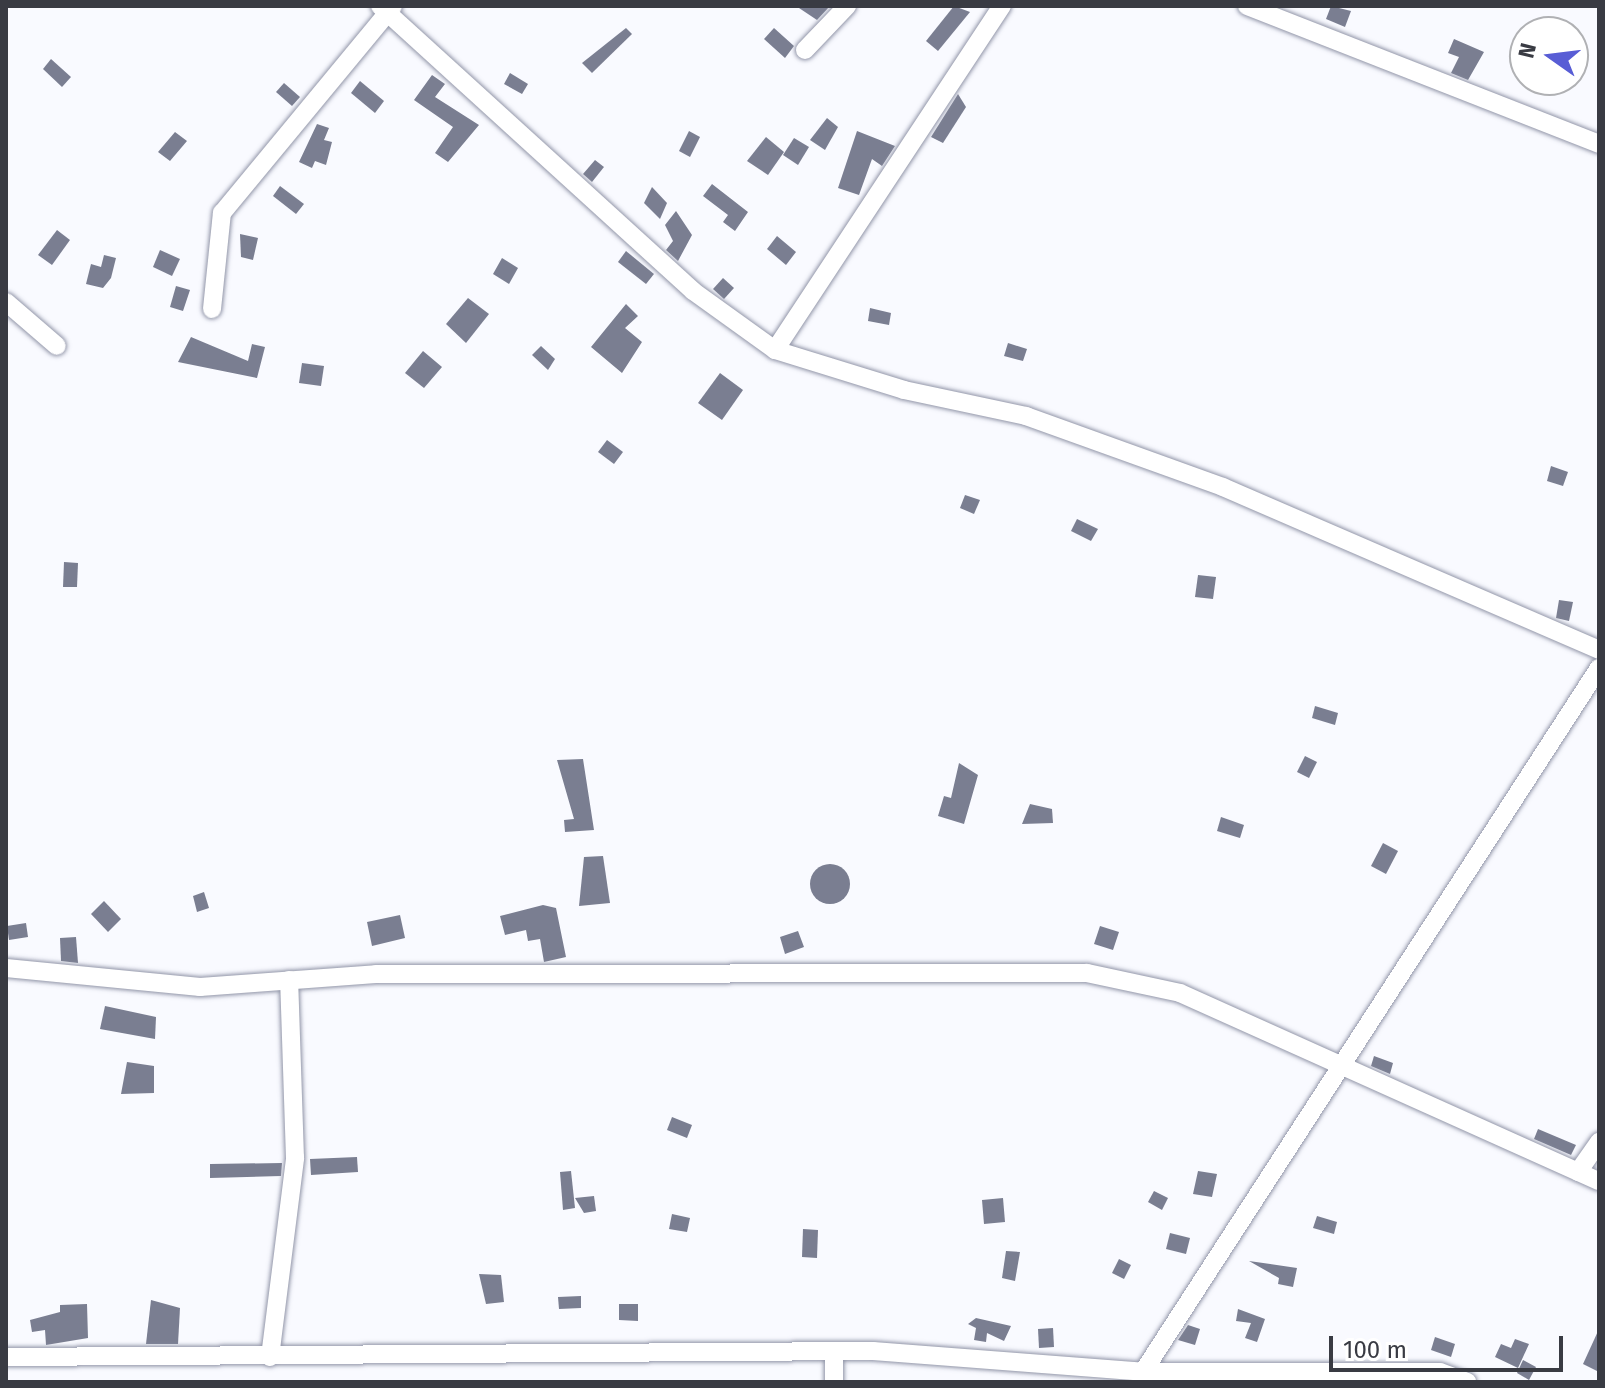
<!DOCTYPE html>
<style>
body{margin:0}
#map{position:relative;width:1605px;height:1388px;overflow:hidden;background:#f9faff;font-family:"Fira Sans",sans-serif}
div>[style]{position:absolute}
.building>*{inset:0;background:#7a7e91}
.round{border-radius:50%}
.roads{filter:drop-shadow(0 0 2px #9296a9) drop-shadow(0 0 2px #9296a9)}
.minor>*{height:18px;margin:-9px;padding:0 9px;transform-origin:9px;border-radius:9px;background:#fff}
span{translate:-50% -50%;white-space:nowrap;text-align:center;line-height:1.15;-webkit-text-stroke:8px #fff;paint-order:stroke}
.frame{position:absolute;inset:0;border:8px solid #393b43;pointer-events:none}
.north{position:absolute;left:1509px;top:16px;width:80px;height:80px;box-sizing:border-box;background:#fff;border:2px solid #b0b1b4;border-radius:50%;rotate:284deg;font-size:22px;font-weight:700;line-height:32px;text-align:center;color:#393b43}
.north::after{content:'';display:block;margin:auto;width:28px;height:36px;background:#585dd5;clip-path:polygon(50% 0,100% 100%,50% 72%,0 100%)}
.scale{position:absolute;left:1329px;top:1336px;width:234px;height:36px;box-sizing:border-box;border:4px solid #393b43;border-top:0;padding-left:10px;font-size:24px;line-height:28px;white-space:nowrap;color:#393b43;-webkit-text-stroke:6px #fff;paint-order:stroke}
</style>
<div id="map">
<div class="building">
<i style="clip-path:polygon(796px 6px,830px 6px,817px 20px)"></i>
<i style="clip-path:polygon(954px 6px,970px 12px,938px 51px,926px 41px)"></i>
<i style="clip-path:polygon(1331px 6px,1351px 11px,1345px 27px,1326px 19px)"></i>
<i style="clip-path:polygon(626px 28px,632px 34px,592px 73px,582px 63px)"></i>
<i style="clip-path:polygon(774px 28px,794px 46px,785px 58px,764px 39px)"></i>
<i style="clip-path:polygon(1454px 39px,1484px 52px,1468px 80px,1451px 73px,1459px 57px,1448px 53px)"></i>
<i style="clip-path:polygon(51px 59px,71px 77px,62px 87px,43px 69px)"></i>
<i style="clip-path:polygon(510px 73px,528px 84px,522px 94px,504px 84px)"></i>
<i style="clip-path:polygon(432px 75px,445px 84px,435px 97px,479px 125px,448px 162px,435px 153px,453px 127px,414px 100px)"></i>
<i style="clip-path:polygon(360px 81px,384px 101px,375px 113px,351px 93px)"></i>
<i style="clip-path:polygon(284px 83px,300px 97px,292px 106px,276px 92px)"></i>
<i style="clip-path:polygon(958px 94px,966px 107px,943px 143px,931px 137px)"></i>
<i style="clip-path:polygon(827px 118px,838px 127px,825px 150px,810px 140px)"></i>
<i style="clip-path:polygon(317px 124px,329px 128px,324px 140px,332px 142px,326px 165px,315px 161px,312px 168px,299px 162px)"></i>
<i style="clip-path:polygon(689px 131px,700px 137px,690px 157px,679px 151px)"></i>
<i style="clip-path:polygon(857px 131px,895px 146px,882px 166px,872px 159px,859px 195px,838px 188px)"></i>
<i style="clip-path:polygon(175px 132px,187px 141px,170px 161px,158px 152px)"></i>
<i style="clip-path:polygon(766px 137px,784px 152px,768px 175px,747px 161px)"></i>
<i style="clip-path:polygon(794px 138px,809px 147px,798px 165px,783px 155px)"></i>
<i style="clip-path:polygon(595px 160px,604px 167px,592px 182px,583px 174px)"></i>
<i style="clip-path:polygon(712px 184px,748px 212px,735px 231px,723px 222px,728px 215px,703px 196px)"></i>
<i style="clip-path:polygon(280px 186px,304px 204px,296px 214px,273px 196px)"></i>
<i style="clip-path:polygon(652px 187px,667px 203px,660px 219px,644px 203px)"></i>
<i style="clip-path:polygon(676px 211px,692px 235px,678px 261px,666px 250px,673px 241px,665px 225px)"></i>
<i style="clip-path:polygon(57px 230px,70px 240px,52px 265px,38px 255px)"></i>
<i style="clip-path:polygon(240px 234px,258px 238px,253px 260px,241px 257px)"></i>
<i style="clip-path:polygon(777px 236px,796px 252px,786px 265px,767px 249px)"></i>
<i style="clip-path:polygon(160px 250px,180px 259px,172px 276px,153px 267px)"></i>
<i style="clip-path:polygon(626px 251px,654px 274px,646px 284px,618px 262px)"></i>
<i style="clip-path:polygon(104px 255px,116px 258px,111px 278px,103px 288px,86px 284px,91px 264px,101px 267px)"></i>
<i style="clip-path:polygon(502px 258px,518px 268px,509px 284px,493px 274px)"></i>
<i style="clip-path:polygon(723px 278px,734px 288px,724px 299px,713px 289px)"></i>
<i style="clip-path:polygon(176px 286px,190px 290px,183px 311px,170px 307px)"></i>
<i style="clip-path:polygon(468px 298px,489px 314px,466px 343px,446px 324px)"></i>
<i style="clip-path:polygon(626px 304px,638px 316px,625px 328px,642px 342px,622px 373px,591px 347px)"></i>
<i style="clip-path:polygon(870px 308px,891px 313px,889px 325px,868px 321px)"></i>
<i style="clip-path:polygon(191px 337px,248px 361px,252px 344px,265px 347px,257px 378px,178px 362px)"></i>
<i style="clip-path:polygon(1008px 343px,1027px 349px,1023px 361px,1004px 356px)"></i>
<i style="clip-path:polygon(541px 346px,555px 359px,548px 370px,532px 355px)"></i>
<i style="clip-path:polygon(423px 351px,442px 367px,424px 388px,405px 373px)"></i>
<i style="clip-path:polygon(302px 363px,324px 366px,321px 386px,299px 383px)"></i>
<i style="clip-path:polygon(720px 373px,743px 390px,722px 420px,698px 403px)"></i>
<i style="clip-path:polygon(607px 440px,623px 452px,614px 464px,598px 452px)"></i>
<i style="clip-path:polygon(1551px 466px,1568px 472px,1563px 486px,1547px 481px)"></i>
<i style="clip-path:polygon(965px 495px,980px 500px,974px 514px,960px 508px)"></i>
<i style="clip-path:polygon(1077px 519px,1098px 529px,1091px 541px,1071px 531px)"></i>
<i style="clip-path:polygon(64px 562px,78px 563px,77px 587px,63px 587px)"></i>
<i style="clip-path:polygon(1198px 575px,1216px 577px,1213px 599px,1195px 597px)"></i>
<i style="clip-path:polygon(1559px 600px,1573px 602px,1569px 621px,1556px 618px)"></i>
<i style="clip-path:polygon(1315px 706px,1338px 713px,1335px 725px,1312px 718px)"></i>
<i style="clip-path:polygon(1305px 756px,1317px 762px,1309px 778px,1297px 772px)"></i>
<i style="clip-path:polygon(583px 759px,594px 830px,565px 832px,564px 820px,574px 819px,557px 760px)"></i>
<i style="clip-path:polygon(959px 763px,978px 775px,964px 824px,938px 816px,944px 796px,951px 798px)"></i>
<i style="clip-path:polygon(1030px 804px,1052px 809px,1053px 823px,1022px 824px)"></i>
<i style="clip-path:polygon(1221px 817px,1244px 825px,1240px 838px,1217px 831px)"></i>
<i style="clip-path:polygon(1383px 843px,1398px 851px,1386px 874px,1371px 866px)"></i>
<i style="clip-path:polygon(603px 856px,610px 903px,579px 906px,584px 857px)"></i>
<i class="round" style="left:810px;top:864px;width:40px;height:40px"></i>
<i style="clip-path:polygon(204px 892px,209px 908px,197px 912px,193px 896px)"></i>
<i style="clip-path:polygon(104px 901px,121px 919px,108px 932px,91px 914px)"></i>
<i style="clip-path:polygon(543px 905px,556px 908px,566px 957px,544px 962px,540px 939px,528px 941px,526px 930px,505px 935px,500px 916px)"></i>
<i style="clip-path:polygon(400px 915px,405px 938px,372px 946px,367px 922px)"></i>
<i style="clip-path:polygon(26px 923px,28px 937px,9px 940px,7px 926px)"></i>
<i style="clip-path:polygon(1100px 926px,1119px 932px,1113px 950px,1094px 944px)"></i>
<i style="clip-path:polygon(798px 931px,804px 947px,785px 954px,780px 937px)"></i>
<i style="clip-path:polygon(76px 937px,78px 963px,61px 961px,60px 938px)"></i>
<i style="clip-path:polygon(105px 1006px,156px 1017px,155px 1039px,100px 1029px)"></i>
<i style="clip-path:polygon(1374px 1056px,1393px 1063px,1390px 1074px,1371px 1066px)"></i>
<i style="clip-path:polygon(127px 1062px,154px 1066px,154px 1093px,121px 1094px)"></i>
<i style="clip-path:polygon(672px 1117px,692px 1125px,687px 1138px,667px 1130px)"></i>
<i style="clip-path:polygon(1538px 1129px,1576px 1145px,1571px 1155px,1534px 1139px)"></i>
<i style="clip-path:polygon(357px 1157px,358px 1172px,311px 1175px,310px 1159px)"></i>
<i style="clip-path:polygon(282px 1163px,281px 1176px,210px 1178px,210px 1164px)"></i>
<i style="clip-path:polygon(571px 1171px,575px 1208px,563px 1210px,560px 1172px)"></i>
<i style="clip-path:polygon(1198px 1171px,1217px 1174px,1212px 1197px,1193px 1194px)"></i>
<i style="clip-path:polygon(1154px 1191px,1168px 1198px,1162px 1210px,1148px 1202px)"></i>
<i style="clip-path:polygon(594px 1196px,596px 1211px,584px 1213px,575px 1198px)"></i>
<i style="clip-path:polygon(1003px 1198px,1005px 1222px,984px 1224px,982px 1200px)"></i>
<i style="clip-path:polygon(672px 1214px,690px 1218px,687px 1232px,669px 1229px)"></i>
<i style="clip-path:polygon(1317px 1216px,1337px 1222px,1334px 1234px,1313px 1228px)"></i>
<i style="clip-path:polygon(803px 1229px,818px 1230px,817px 1258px,802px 1257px)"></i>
<i style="clip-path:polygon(1170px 1233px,1190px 1238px,1186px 1254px,1166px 1249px)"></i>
<i style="clip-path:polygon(1006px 1251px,1020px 1252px,1015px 1281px,1002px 1278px)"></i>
<i style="clip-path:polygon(1119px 1259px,1131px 1265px,1124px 1279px,1112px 1273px)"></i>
<i style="clip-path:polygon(1249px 1261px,1297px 1268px,1293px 1287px,1278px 1284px,1279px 1278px)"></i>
<i style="clip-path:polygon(479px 1274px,501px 1275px,504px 1302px,486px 1304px)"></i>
<i style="clip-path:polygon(581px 1296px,581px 1308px,559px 1309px,558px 1297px)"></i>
<i style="clip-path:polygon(151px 1300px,180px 1308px,178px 1344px,146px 1344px)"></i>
<i style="clip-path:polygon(87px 1304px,88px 1338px,46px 1345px,45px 1330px,32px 1332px,30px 1320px,60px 1312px,60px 1305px)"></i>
<i style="clip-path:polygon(619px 1304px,638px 1304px,638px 1321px,619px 1320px)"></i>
<i style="clip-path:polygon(1238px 1309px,1265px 1319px,1257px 1342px,1245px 1338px,1251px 1323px,1236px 1321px)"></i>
<i style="clip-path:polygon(976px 1318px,1011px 1326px,1004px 1341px,987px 1333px,986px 1342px,974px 1340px,976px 1328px,968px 1324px)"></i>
<i style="clip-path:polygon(1188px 1325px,1200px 1329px,1195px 1345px,1178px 1340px)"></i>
<i style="clip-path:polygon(1053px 1328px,1054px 1347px,1039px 1348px,1038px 1329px)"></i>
<i style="clip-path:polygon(1599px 1329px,1599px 1372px,1583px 1364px)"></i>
<i style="clip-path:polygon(1435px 1337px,1455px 1344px,1451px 1357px,1431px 1350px)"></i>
<i style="clip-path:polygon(1515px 1339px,1529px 1344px,1518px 1368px,1495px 1357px,1501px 1344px,1511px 1348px)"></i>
<i style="clip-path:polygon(1523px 1360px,1536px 1367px,1529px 1380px,1517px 1373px)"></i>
</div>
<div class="roads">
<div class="minor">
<i style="left:380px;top:6px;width:423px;rotate:42.3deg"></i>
<i style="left:693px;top:291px;width:101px;rotate:35.7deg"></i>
<i style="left:775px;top:350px;width:135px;rotate:17.2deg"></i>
<i style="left:904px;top:390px;width:125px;rotate:12deg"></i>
<i style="left:1026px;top:416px;width:209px;rotate:19.8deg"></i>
<i style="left:1223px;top:487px;width:410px;rotate:23.4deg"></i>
<i style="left:1247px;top:6px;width:378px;rotate:21.4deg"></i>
<i style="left:805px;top:50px;width:61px;rotate:-46.3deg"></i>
<i style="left:6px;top:302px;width:67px;rotate:40.8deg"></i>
<i style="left:212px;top:309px;width:97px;rotate:-84.1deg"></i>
<i style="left:222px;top:213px;width:268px;rotate:-50.4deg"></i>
<i style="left:775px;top:350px;width:412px;rotate:-56.6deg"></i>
<i style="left:6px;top:968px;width:195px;rotate:5.6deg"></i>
<i style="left:200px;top:987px;width:176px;rotate:-4.2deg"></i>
<i style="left:376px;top:974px;width:711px;rotate:-0.08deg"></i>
<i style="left:1087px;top:973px;width:95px;rotate:12.1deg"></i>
<i style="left:1180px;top:993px;width:459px;rotate:24.2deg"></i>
<i style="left:1578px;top:1172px;width:37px;rotate:-55deg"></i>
<i style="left:834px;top:1351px;width:31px;rotate:90deg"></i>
<i style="left:6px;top:1357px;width:867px;rotate:-0.4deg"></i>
<i style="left:873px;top:1351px;width:271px;rotate:4.4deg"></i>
<i style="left:1143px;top:1372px;width:297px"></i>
<i style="left:1440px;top:1372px;width:29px;rotate:20deg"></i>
<i style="left:270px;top:1357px;width:201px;rotate:-82.8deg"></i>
<i style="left:295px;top:1158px;width:178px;rotate:-91.9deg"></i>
<i style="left:1143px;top:1372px;width:839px;rotate:-57.07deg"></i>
</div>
</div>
<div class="frame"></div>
<div class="north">N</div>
<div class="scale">100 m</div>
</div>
